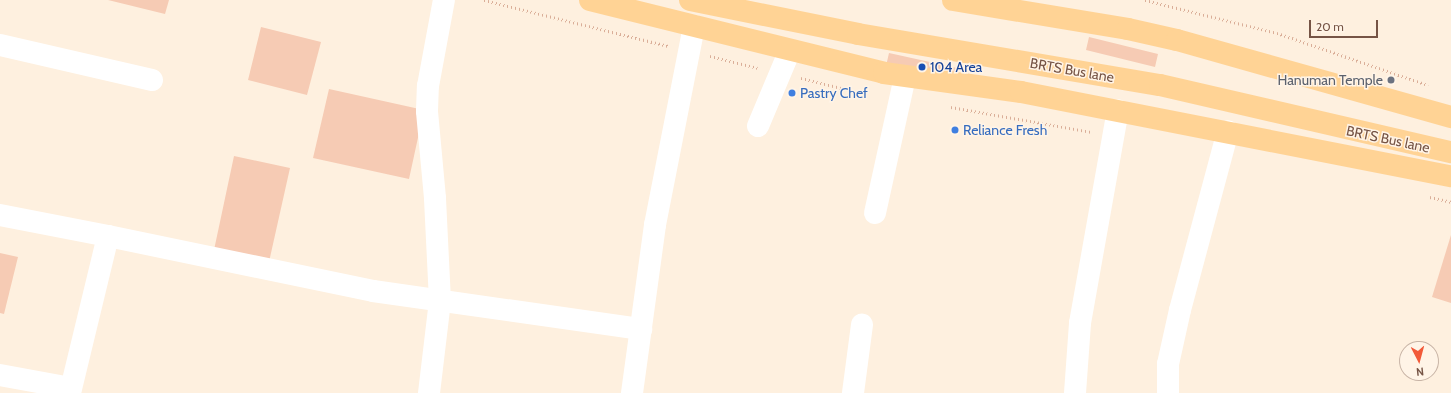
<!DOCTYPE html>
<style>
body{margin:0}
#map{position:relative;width:1451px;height:393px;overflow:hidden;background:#fef0df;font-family:Cabin,sans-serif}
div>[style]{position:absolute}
.building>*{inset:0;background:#f6cbb4}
.path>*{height:2.5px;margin-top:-1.25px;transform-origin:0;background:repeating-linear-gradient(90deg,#daae98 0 1px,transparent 0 4px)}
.street>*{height:22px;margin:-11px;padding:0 11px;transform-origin:11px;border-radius:11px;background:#fff}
.primary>*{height:22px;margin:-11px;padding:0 11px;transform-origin:11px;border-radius:11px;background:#ffd395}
.dots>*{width:11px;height:11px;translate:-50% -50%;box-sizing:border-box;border:2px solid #fff4e7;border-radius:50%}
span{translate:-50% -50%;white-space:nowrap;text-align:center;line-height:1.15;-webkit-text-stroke:3px #fff4e7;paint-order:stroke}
.transit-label{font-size:14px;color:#164399}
.left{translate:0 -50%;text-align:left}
.street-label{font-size:14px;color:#765445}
.worship-label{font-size:14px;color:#5b616d}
.right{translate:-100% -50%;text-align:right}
.shop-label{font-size:14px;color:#366cbe}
.north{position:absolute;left:1399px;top:341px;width:40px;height:40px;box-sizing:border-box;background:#fff4e7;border:1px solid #c8b4a6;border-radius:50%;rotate:174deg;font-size:11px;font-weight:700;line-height:16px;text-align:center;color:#765445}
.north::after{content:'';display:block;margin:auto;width:14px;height:18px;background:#f25a39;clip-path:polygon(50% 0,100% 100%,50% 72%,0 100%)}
.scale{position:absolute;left:1309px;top:20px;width:69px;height:18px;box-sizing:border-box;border:2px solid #765445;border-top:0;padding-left:5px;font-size:12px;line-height:14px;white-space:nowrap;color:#765445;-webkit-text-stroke:3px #fff4e7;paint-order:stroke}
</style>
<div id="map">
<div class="building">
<i style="clip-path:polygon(108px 0,169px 0,165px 14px)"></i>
<i style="clip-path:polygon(261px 27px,321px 42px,307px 95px,248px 80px)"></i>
<i style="clip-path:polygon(1089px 37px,1158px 54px,1155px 67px,1086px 50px)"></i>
<i style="clip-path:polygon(889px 53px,957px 68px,954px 81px,886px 66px)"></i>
<i style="clip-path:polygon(329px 89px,424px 110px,409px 179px,313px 158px)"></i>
<i style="clip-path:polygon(234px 156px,290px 168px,269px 262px,214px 250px)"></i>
<i style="clip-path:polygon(1451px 235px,1451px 303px,1432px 297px)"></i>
<i style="clip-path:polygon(0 253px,18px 257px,4px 314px,0 313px)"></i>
</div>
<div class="path">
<i style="left:484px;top:0;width:190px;rotate:14deg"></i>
<i style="left:1145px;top:0;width:136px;rotate:14deg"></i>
<i style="left:1277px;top:33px;width:160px;rotate:19deg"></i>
<i style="left:710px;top:56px;width:49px;rotate:14deg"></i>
<i style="left:801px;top:78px;width:41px;rotate:14deg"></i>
<i style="left:951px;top:107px;width:142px;rotate:10.1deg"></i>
<i style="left:1430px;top:197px;width:22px;rotate:13deg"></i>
</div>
<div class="street">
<i style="left:0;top:45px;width:156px;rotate:13deg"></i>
<i style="left:758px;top:126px;width:82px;rotate:-67.2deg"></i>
<i style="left:875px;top:213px;width:139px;rotate:-77.6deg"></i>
<i style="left:0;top:215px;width:110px;rotate:11deg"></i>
<i style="left:108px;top:236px;width:162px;rotate:103.6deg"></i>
<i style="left:108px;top:236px;width:271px;rotate:11.7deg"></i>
<i style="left:373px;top:291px;width:271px;rotate:8.1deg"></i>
<i style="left:0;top:375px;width:72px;rotate:10.4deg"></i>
<i style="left:429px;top:393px;width:93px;rotate:-83.2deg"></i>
<i style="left:440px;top:301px;width:103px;rotate:-92.8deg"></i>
<i style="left:435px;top:198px;width:87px;rotate:-95.3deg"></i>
<i style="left:427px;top:111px;width:25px;rotate:-88deg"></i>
<i style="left:428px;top:86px;width:87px;rotate:-79.5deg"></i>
<i style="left:632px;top:393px;width:170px;rotate:-82.2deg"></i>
<i style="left:655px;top:225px;width:203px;rotate:-78.9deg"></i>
<i style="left:853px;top:393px;width:69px;rotate:-82.5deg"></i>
<i style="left:1075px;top:393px;width:70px;rotate:-85.9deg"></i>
<i style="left:1080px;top:323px;width:216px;rotate:-79.9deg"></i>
<i style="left:1168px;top:393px;width:29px;rotate:-90deg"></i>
<i style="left:1168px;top:364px;width:55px;rotate:-77.5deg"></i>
<i style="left:1180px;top:310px;width:185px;rotate:-75deg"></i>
</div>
<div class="primary">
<i style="left:590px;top:0;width:303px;rotate:13.9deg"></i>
<i style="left:884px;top:73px;width:138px;rotate:7.9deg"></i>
<i style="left:1021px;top:92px;width:438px;rotate:11.1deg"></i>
<i style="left:690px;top:0;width:171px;rotate:11.4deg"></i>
<i style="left:858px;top:34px;width:306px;rotate:9.6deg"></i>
<i style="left:1160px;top:85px;width:299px;rotate:13deg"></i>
<i style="left:953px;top:0;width:177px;rotate:9.4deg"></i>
<i style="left:1128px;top:29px;width:50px;rotate:12.7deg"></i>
<i style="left:1177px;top:40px;width:285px;rotate:15.7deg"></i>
</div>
<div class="dots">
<i style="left:922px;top:67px;background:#1a4fb4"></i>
<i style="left:1391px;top:80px;background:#6b7280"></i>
<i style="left:792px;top:93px;background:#3f7fe0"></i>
<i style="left:955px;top:130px;background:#3f7fe0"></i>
</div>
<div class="transit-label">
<span class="left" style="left:930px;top:67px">104 Area</span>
</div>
<div class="street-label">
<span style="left:1072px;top:70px;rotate:10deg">BRTS Bus lane</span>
<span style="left:1388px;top:139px;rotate:12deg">BRTS Bus lane</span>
</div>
<div class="worship-label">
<span class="right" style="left:1383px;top:80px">Hanuman Temple</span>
</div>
<div class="shop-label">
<span class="left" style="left:800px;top:93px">Pastry Chef</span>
<span class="left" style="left:963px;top:130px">Reliance Fresh</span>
</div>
<div class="north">N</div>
<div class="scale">20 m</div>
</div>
